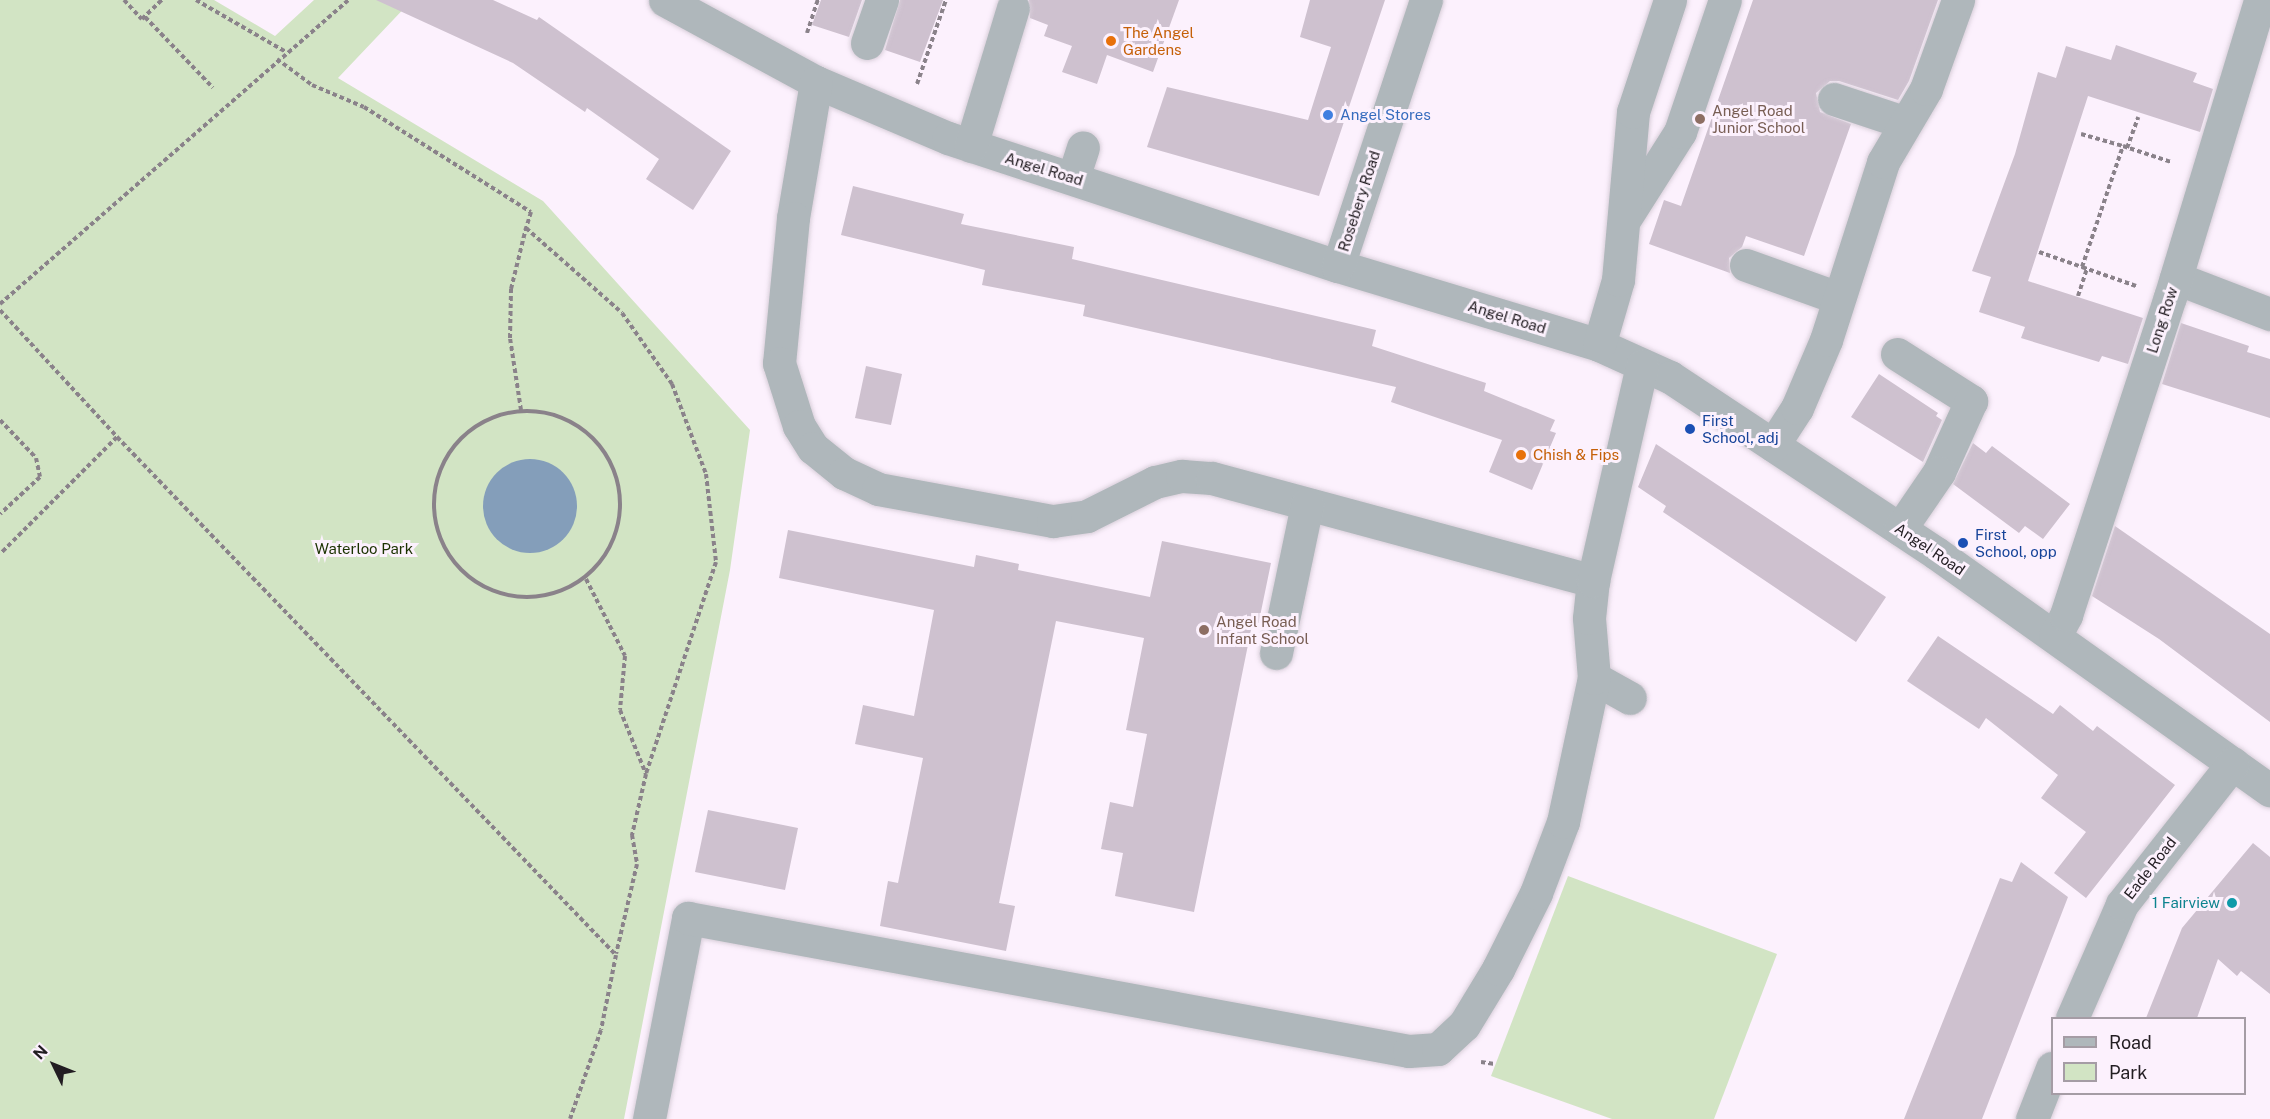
<!DOCTYPE html>
<style>
body{margin:0}
#map{position:relative;width:2270px;height:1119px;overflow:hidden;background:#fcf1fd;font-family:"Public Sans",sans-serif}
div>[style]{position:absolute}
.green>*{inset:0;background:#d2e4c4}
.water>*{inset:0;background:#849eba}
.round{border-radius:50%}
.building>*{inset:0;background:#cec1cf}
.path>*{height:4px;margin-top:-2px;transform-origin:0;background:repeating-linear-gradient(90deg,#8a828a 0 4.5px,transparent 0 7.5px)}
.path>.ring{margin:-2px;padding:0;box-sizing:content-box;background:none;border:4px solid #8a828a;border-radius:50%}
.roads{filter:drop-shadow(0 0 2px #d9cfda) drop-shadow(0 0 2px #d9cfda)}
.minor>*{height:33px;margin:-16.5px;padding:0 16.5px;transform-origin:16.5px;border-radius:16.5px;background:#afb7bb}
.dots>*{width:16px;height:16px;translate:-50% -50%;box-sizing:border-box;border:3px solid #fcf1fd;border-radius:50%}
span{translate:-50% -50%;white-space:nowrap;text-align:center;line-height:1.15;-webkit-text-stroke:6px #fcf1fd;paint-order:stroke}
.food-label{font-size:15px;color:#c56008}
.left{translate:0 -50%;text-align:left}
.education-label{font-size:15px;color:#785e54}
.shop-label{font-size:15px;color:#366cbe}
.street-label{font-size:15px;color:#221d22}
.transit-label{font-size:15px;color:#164399}
.park-label{font-size:15px;color:#1b3200}
.culture-label{font-size:15px;color:#0d838f}
.right{translate:-100% -50%;text-align:right}
.legend{position:absolute;left:2051px;top:1017px;width:195px;height:78px;box-sizing:border-box;background:#fcf1fd;border:2px solid #a59ca5;margin:0;padding:8px 10px;list-style:none;font-size:18px;color:#221d22}
.legend li{display:flex;align-items:center;gap:12px;height:30px}
.legend b{width:30px;border:2px solid #a59ca5}
.north{position:absolute;left:24px;top:1035px;width:60px;height:60px;-webkit-text-stroke:4px #fcf1fd;paint-order:stroke;rotate:313deg;font-size:16px;font-weight:700;line-height:24px;text-align:center;color:#221d22}
.north::after{content:'';display:block;margin:auto;width:21px;height:27px;background:#221d22;clip-path:polygon(50% 0,100% 100%,50% 72%,0 100%)}
</style>
<div id="map">
<div class="green">
<i style="clip-path:polygon(0 0,214px 0,275px 36px,314px 0,412px 0,338px 78px,543px 201px,750px 430px,730px 570px,624px 1119px,0 1119px)"></i>
<i style="clip-path:polygon(1568px 876px,1777px 954px,1714px 1119px,1612px 1119px,1491px 1076px)"></i>
</div>
<div class="water">
<i class="round" style="left:483px;top:459px;width:94px;height:94px"></i>
</div>
<div class="building">
<i style="clip-path:polygon(376px 0,493px 0,537px 20px,539px 17px,731px 151px,693px 210px,646px 179px,659px 159px,587px 108px,585px 112px,513px 63px)"></i>
<i style="clip-path:polygon(821px 0,862px 0,849px 37px,812px 25px)"></i>
<i style="clip-path:polygon(900px 0,943px 0,920px 62px,885px 50px)"></i>
<i style="clip-path:polygon(1029px 0,1179px 0,1153px 72px,1107px 55px,1097px 84px,1062px 72px,1072px 46px,1044px 36px,1048px 25px,1030px 18px)"></i>
<i style="clip-path:polygon(1310px 0,1385px 0,1319px 196px,1147px 147px,1167px 87px,1308px 120px,1331px 47px,1300px 37px)"></i>
<i style="clip-path:polygon(1753px 0,1938px 0,1909px 81px,1898px 100px,1839px 81px,1830px 81px,1816px 93px,1820px 112px,1851px 124px,1804px 256px,1746px 236px,1742px 247px,1729px 258px,1730px 273px,1649px 244px,1664px 200px,1681px 206px)"></i>
<i style="clip-path:polygon(2116px 45px,2197px 73px,2193px 82px,2213px 89px,2200px 132px,2088px 96px,2028px 281px,2143px 318px,2128px 364px,2102px 356px,2099px 362px,2021px 338px,2025px 327px,1979px 312px,1991px 277px,1972px 271px,2015px 154px,2038px 72px,2056px 78px,2066px 46px,2111px 60px)"></i>
<i style="clip-path:polygon(853px 186px,964px 214px,961px 224px,1074px 247px,1072px 259px,1376px 330px,1372px 346px,1486px 383px,1484px 391px,1555px 420px,1550px 431px,1556px 433px,1532px 490px,1489px 472px,1502px 440px,1391px 402px,1396px 387px,1083px 316px,1085px 305px,982px 285px,985px 270px,841px 235px)"></i>
<i style="clip-path:polygon(2181px 323px,2249px 346px,2247px 352px,2270px 359px,2270px 418px,2162px 384px)"></i>
<i style="clip-path:polygon(866px 366px,902px 374px,891px 425px,855px 418px)"></i>
<i style="clip-path:polygon(1879px 374px,1938px 413px,1936px 416px,1942px 420px,1923px 462px,1851px 417px)"></i>
<i style="clip-path:polygon(1973px 443px,1986px 453px,1992px 446px,2070px 504px,2043px 539px,2025px 526px,2019px 533px,1953px 484px)"></i>
<i style="clip-path:polygon(1656px 444px,1886px 597px,1856px 642px,1663px 512px,1666px 506px,1638px 487px)"></i>
<i style="clip-path:polygon(2115px 526px,2270px 634px,2270px 722px,2159px 639px,2092px 596px)"></i>
<i style="clip-path:polygon(788px 530px,974px 567px,976px 555px,1019px 564px,1018px 570px,1150px 597px,1162px 541px,1271px 563px,1258px 626px,1252px 625px,1194px 912px,1115px 896px,1123px 853px,1101px 849px,1110px 802px,1133px 807px,1147px 734px,1126px 730px,1144px 638px,1056px 621px,999px 903px,1015px 906px,1006px 951px,880px 926px,888px 881px,898px 883px,923px 758px,855px 744px,863px 705px,914px 716px,934px 610px,779px 578px)"></i>
<i style="clip-path:polygon(1938px 636px,2053px 714px,2060px 705px,2093px 731px,2097px 726px,2175px 785px,2086px 898px,2054px 873px,2086px 832px,2041px 798px,2058px 775px,1986px 718px,1979px 729px,1907px 681px)"></i>
<i style="clip-path:polygon(708px 810px,798px 828px,785px 890px,695px 872px)"></i>
<i style="clip-path:polygon(2253px 843px,2270px 857px,2270px 994px,2241px 971px,2237px 976px,2218px 959px,2197px 1018px,2146px 1018px,2182px 928px)"></i>
<i style="clip-path:polygon(2021px 862px,2068px 897px,1982px 1119px,1904px 1119px,2000px 878px,2012px 882px)"></i>
</div>
<div class="path">
<i style="left:124px;top:0;width:26px;rotate:47deg"></i>
<i style="left:142px;top:19px;width:28px;rotate:-44deg"></i>
<i style="left:196px;top:0;width:104px;rotate:30deg"></i>
<i style="left:145px;top:17px;width:98px;rotate:46.2deg"></i>
<i style="left:807px;top:33px;width:35px;rotate:-72deg"></i>
<i style="left:277px;top:59px;width:44px;rotate:36.6deg"></i>
<i style="left:312px;top:85px;width:56px;rotate:22.9deg"></i>
<i style="left:364px;top:107px;width:197px;rotate:32.2deg"></i>
<i style="left:531px;top:212px;width:17px;rotate:107deg"></i>
<i style="left:526px;top:228px;width:128px;rotate:41.5deg"></i>
<i style="left:622px;top:313px;width:87px;rotate:54.8deg"></i>
<i style="left:672px;top:384px;width:96px;rotate:69.3deg"></i>
<i style="left:706px;top:474px;width:89px;rotate:83.5deg"></i>
<i style="left:716px;top:562px;width:223px;rotate:108.3deg"></i>
<i style="left:917px;top:84px;width:89px;rotate:-71deg"></i>
<i style="left:2081px;top:134px;width:44px;rotate:15.9deg"></i>
<i style="left:2127px;top:148px;width:33px;rotate:-70deg"></i>
<i style="left:2039px;top:252px;width:46px;rotate:19.2deg"></i>
<i style="left:2136px;top:286px;width:57px;rotate:-160.6deg"></i>
<i style="left:2082px;top:267px;width:128px;rotate:-71.3deg"></i>
<i style="left:2123px;top:146px;width:51px;rotate:18.4deg"></i>
<i style="left:2078px;top:296px;width:28px;rotate:-72deg"></i>
<i style="left:0;top:304px;width:462px;rotate:-41.1deg"></i>
<i style="left:0;top:310px;width:173px;rotate:47.3deg"></i>
<i style="left:117px;top:437px;width:165px;rotate:135deg"></i>
<i style="left:521px;top:410px;width:73px;rotate:-98.7deg"></i>
<i style="left:510px;top:338px;width:49px;rotate:-88.8deg"></i>
<i style="left:511px;top:289px;width:63px;rotate:-76.2deg"></i>
<i class="ring" style="left:434px;top:411px;width:182px;height:182px"></i>
<i style="left:0;top:420px;width:52px;rotate:46.5deg"></i>
<i style="left:36px;top:458px;width:19px;rotate:78deg"></i>
<i style="left:40px;top:477px;width:54px;rotate:137.2deg"></i>
<i style="left:117px;top:437px;width:719px;rotate:46.07deg"></i>
<i style="left:616px;top:955px;width:76px;rotate:101.3deg"></i>
<i style="left:601px;top:1030px;width:94px;rotate:109.2deg"></i>
<i style="left:586px;top:579px;width:86px;rotate:63.1deg"></i>
<i style="left:625px;top:656px;width:54px;rotate:95.3deg"></i>
<i style="left:620px;top:710px;width:69px;rotate:67.9deg"></i>
<i style="left:646px;top:774px;width:63px;rotate:102.9deg"></i>
<i style="left:632px;top:835px;width:29px;rotate:80deg"></i>
<i style="left:637px;top:864px;width:92px;rotate:103.1deg"></i>
<i style="left:1481px;top:1062px;width:14px;rotate:8deg"></i>
</div>
<div class="roads">
<div class="minor">
<i style="left:665px;top:0;width:172px;rotate:28.5deg"></i>
<i style="left:816px;top:82px;width:143px;rotate:23deg"></i>
<i style="left:948px;top:138px;width:410px;rotate:18.2deg"></i>
<i style="left:1338px;top:266px;width:273px;rotate:16.8deg"></i>
<i style="left:1599px;top:345px;width:78px;rotate:24.3deg"></i>
<i style="left:1670px;top:377px;width:319px;rotate:33.5deg"></i>
<i style="left:1936px;top:553px;width:410px;rotate:35.4deg"></i>
<i style="left:867px;top:43px;width:46px;rotate:-70.8deg"></i>
<i style="left:816px;top:82px;width:138px;rotate:99.6deg"></i>
<i style="left:793px;top:218px;width:146px;rotate:95.5deg"></i>
<i style="left:779px;top:363px;width:66px;rotate:72.4deg"></i>
<i style="left:799px;top:426px;width:26px;rotate:58deg"></i>
<i style="left:813px;top:448px;width:40px;rotate:39deg"></i>
<i style="left:844px;top:473px;width:38px;rotate:25deg"></i>
<i style="left:878px;top:489px;width:178px;rotate:10.4deg"></i>
<i style="left:1053px;top:521px;width:34px;rotate:-8deg"></i>
<i style="left:1087px;top:516px;width:76px;rotate:-26.6deg"></i>
<i style="left:1155px;top:482px;width:28px;rotate:-13deg"></i>
<i style="left:1182px;top:476px;width:30px;rotate:4deg"></i>
<i style="left:1212px;top:478px;width:395px;rotate:15.1deg"></i>
<i style="left:1834px;top:99px;width:73px;rotate:18.4deg"></i>
<i style="left:971px;top:146px;width:144px;rotate:-73.1deg"></i>
<i style="left:1073px;top:178px;width:32px;rotate:-72deg"></i>
<i style="left:1626px;top:217px;width:101px;rotate:-57.6deg"></i>
<i style="left:1680px;top:132px;width:139px;rotate:-71.2deg"></i>
<i style="left:1746px;top:265px;width:98px;rotate:19.7deg"></i>
<i style="left:1338px;top:266px;width:280px;rotate:-71.7deg"></i>
<i style="left:2176px;top:278px;width:101px;rotate:21deg"></i>
<i style="left:1599px;top:345px;width:68px;rotate:-73.7deg"></i>
<i style="left:1618px;top:280px;width:169px;rotate:-84.9deg"></i>
<i style="left:1633px;top:112px;width:118px;rotate:-71.7deg"></i>
<i style="left:1897px;top:354px;width:88px;rotate:32.4deg"></i>
<i style="left:1971px;top:401px;width:78px;rotate:114.3deg"></i>
<i style="left:1939px;top:472px;width:69px;rotate:124.4deg"></i>
<i style="left:1773px;top:445px;width:44px;rotate:-57deg"></i>
<i style="left:1797px;top:408px;width:74px;rotate:-66.9deg"></i>
<i style="left:1826px;top:340px;width:187px;rotate:-72.2deg"></i>
<i style="left:1883px;top:162px;width:85px;rotate:-59.5deg"></i>
<i style="left:1926px;top:89px;width:95px;rotate:-70.2deg"></i>
<i style="left:2055px;top:636px;width:24px;rotate:-62deg"></i>
<i style="left:2066px;top:615px;width:335px;rotate:-71.9deg"></i>
<i style="left:2170px;top:297px;width:310px;rotate:-73.1deg"></i>
<i style="left:1276px;top:653px;width:152px;rotate:-78.2deg"></i>
<i style="left:1594px;top:678px;width:41px;rotate:29.1deg"></i>
<i style="left:2072px;top:1018px;width:124px;rotate:-66.3deg"></i>
<i style="left:2122px;top:904px;width:179px;rotate:-51.8deg"></i>
<i style="left:649px;top:1119px;width:205px;rotate:-79deg"></i>
<i style="left:688px;top:918px;width:733px;rotate:10.45deg"></i>
<i style="left:1409px;top:1051px;width:29px;rotate:-4deg"></i>
<i style="left:1438px;top:1049px;width:35px;rotate:-43deg"></i>
<i style="left:1464px;top:1025px;width:66px;rotate:-58.7deg"></i>
<i style="left:1498px;top:969px;width:85px;rotate:-63.4deg"></i>
<i style="left:1536px;top:893px;width:76px;rotate:-69.2deg"></i>
<i style="left:1563px;top:822px;width:147px;rotate:-77.9deg"></i>
<i style="left:1594px;top:678px;width:60px;rotate:-94.8deg"></i>
<i style="left:1589px;top:618px;width:37px;rotate:-84deg"></i>
<i style="left:1593px;top:581px;width:221px;rotate:-77.2deg"></i>
<i style="left:2032px;top:1119px;width:55px;rotate:-68.6deg"></i>
</div>
</div>
<div class="dots">
<i style="left:1111px;top:41px;background:#e8710a"></i>
<i style="left:1328px;top:115px;background:#3f7fe0"></i>
<i style="left:1700px;top:119px;background:#8d6e63"></i>
<i style="left:1690px;top:429px;background:#1a4fb4"></i>
<i style="left:1521px;top:455px;background:#e8710a"></i>
<i style="left:1963px;top:543px;background:#1a4fb4"></i>
<i style="left:1204px;top:630px;background:#8d6e63"></i>
<i style="left:2232px;top:903px;background:#0f9aa8"></i>
</div>
<div class="food-label">
<span class="left" style="left:1123px;top:41px">The Angel<br>Gardens</span>
<span class="left" style="left:1533px;top:455px">Chish &amp; Fips</span>
</div>
<div class="education-label">
<span class="left" style="left:1712px;top:119px">Angel Road<br>Junior School</span>
<span class="left" style="left:1216px;top:630px">Angel Road<br>Infant School</span>
</div>
<div class="shop-label">
<span class="left" style="left:1340px;top:115px">Angel Stores</span>
</div>
<div class="street-label">
<span style="left:1044px;top:169px;rotate:17deg">Angel Road</span>
<span style="left:1359px;top:201px;rotate:-72deg">Rosebery Road</span>
<span style="left:1507px;top:317px;rotate:17deg">Angel Road</span>
<span style="left:2162px;top:320px;rotate:-72deg">Long Row</span>
<span style="left:1930px;top:549px;rotate:34deg">Angel Road</span>
<span style="left:2150px;top:868px;rotate:-52deg">Eade Road</span>
</div>
<div class="transit-label">
<span class="left" style="left:1702px;top:429px">First<br>School, adj</span>
<span class="left" style="left:1975px;top:543px">First<br>School, opp</span>
</div>
<div class="park-label">
<span style="left:364px;top:549px">Waterloo Park</span>
</div>
<div class="culture-label">
<span class="right" style="left:2220px;top:903px">1 Fairview</span>
</div>
<ul class="legend">
<li><b style="height:8px;background:#afb7bb"></b>Road</li>
<li><b style="height:16px;background:#d2e4c4"></b>Park</li>
</ul>
<div class="north">N</div>
</div>
